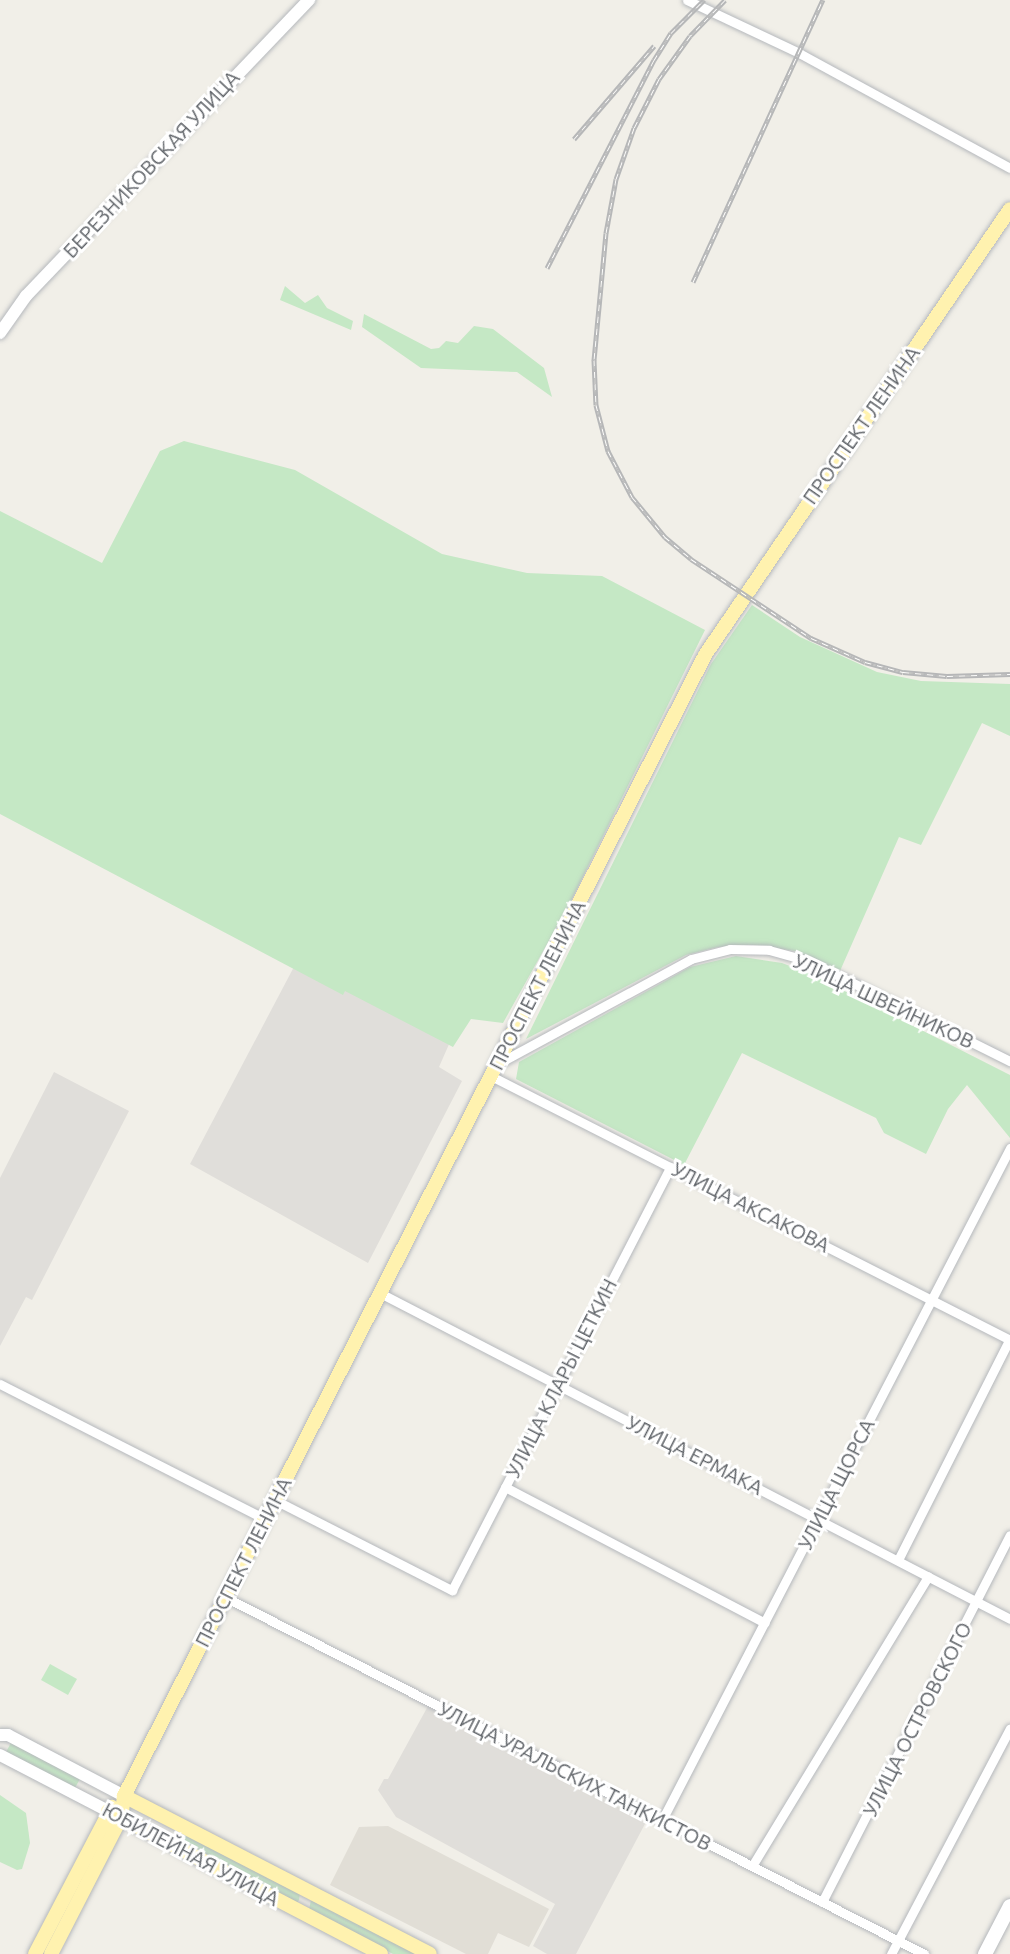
<!DOCTYPE html>
<meta charset="utf-8">
<style>
body{margin:0}
#map{position:relative;width:1010px;height:1954px;overflow:hidden;background:#f1efe8;font-family:Ubuntu,sans-serif}
div>[style]{position:absolute}
.industrial>*{inset:0;background:#e0deda}
.education>*{inset:0;background:#e1ded6}
.green>*{inset:0;background:#c5e8c5}
.roads{filter:drop-shadow(0 0 2px #b5b8bc) drop-shadow(0 0 2px #b5b8bc)}
.minor>*{height:9px;margin:-4.5px;padding:0 4.5px;transform-origin:4.5px;border-radius:4.5px;background:#fff}
.tertiary>*{height:12px;margin:-6px;padding:0 6px;transform-origin:6px;border-radius:6px;background:#fff}
.secondary>*{height:14px;margin:-7px;padding:0 7px;transform-origin:7px;border-radius:7px;background:#fff}
.primary>*{height:14px;margin:-7px;padding:0 7px;transform-origin:7px;border-radius:7px;background:#fff2af}
.rail>*{height:5px;margin-top:-2.5px;transform-origin:0;background:repeating-linear-gradient(90deg,#fff 0 6px,#b6b7b8 0 12px);box-sizing:border-box;border-block:2px solid #b6b7b8}
span{translate:-50% -50%;white-space:nowrap;text-align:center;line-height:1.15;-webkit-text-stroke:6px #fff;paint-order:stroke}
.street-label{font-size:20px;color:#5f6368}
</style>
<div id="map">
<div class="industrial">
<i style="clip-path:polygon(296px 963px,450px 1042px,439px 1067px,462px 1081px,368px 1263px,190px 1164px)"></i>
<i style="clip-path:polygon(54px 1072px,129px 1111px,32px 1300px,26px 1297px,0 1346px,0 1178px)"></i>
<i style="clip-path:polygon(428px 1706px,646px 1822px,576px 1954px,547px 1954px,533px 1946px,555px 1904px,396px 1817px,378px 1790px,384px 1779px,388px 1779px)"></i>
</div>
<div class="education">
<i style="clip-path:polygon(388px 1826px,549px 1909px,529px 1947px,498px 1933px,488px 1954px,466px 1954px,330px 1885px,359px 1827px)"></i>
</div>
<div class="green">
<i style="clip-path:polygon(285px 286px,305px 303px,318px 295px,327px 308px,353px 321px,351px 330px,280px 300px)"></i>
<i style="clip-path:polygon(364px 314px,431px 349px,439px 348px,446px 341px,458px 343px,474px 326px,493px 329px,544px 368px,552px 397px,517px 372px,421px 368px,362px 327px)"></i>
<i style="clip-path:polygon(184px 441px,295px 470px,442px 554px,527px 573px,602px 576px,705px 630px,570px 903px,503px 1023px,471px 1019px,453px 1047px,345px 991px,343px 995px,0 814px,0 511px,102px 563px,160px 451px)"></i>
<i style="clip-path:polygon(752px 605px,800px 637px,877px 672px,921px 681px,1010px 684px,1010px 736px,982px 723px,921px 845px,899px 837px,840px 971px,795px 951px,753px 945px,718px 947px,686px 955px,526px 1039px,711px 664px)"></i>
<i style="clip-path:polygon(736px 956px,782px 963px,813px 975px,1010px 1075px,1010px 1138px,967px 1085px,948px 1109px,926px 1154px,884px 1133px,876px 1118px,742px 1053px,684px 1165px,516px 1079px,519px 1062px,667px 980px,690px 967px)"></i>
<i style="clip-path:polygon(50px 1664px,77px 1679px,68px 1695px,41px 1680px)"></i>
<i style="clip-path:polygon(12px 1741px,81px 1777px,75px 1788px,6px 1752px)"></i>
<i style="clip-path:polygon(0 1795px,26px 1813px,30px 1843px,22px 1869px,17px 1870px,0 1862px)"></i>
<i style="clip-path:polygon(183px 1831px,300px 1893px,299px 1900px,297px 1903px,178px 1842px)"></i>
<i style="clip-path:polygon(311px 1900px,418px 1954px,393px 1954px,309px 1910px)"></i>
</div>
<div class="roads">
<div class="minor">
<i style="left:687px;top:0;width:124px;rotate:25.3deg"></i>
<i style="left:799px;top:53px;width:240px;rotate:28.6deg"></i>
<i style="left:499px;top:1063px;width:218px;rotate:-28.4deg"></i>
<i style="left:691px;top:959px;width:40px;rotate:-14.4deg"></i>
<i style="left:730px;top:949px;width:39px;rotate:1deg"></i>
<i style="left:769px;top:950px;width:41px;rotate:15.4deg"></i>
<i style="left:809px;top:961px;width:225px;rotate:26.5deg"></i>
<i style="left:491px;top:1076px;width:582px;rotate:26.96deg"></i>
<i style="left:380px;top:1293px;width:709px;rotate:27.36deg"></i>
<i style="left:0;top:1384px;width:297px;rotate:27deg"></i>
<i style="left:505px;top:1487px;width:293px;rotate:27.6deg"></i>
<i style="left:275px;top:1500px;width:199px;rotate:27deg"></i>
<i style="left:452px;top:1590px;width:476px;rotate:-62.7deg"></i>
<i style="left:898px;top:1560px;width:246px;rotate:-63.2deg"></i>
<i style="left:225px;top:1597px;width:785px;rotate:27.05deg"></i>
<i style="left:662px;top:1820px;width:757px;rotate:-62.62deg"></i>
<i style="left:752px;top:1866px;width:339px;rotate:-58.7deg"></i>
<i style="left:822px;top:1902px;width:412px;rotate:-62.9deg"></i>
<i style="left:891px;top:1954px;width:255px;rotate:-62.2deg"></i>
</div>
<div class="tertiary">
<i style="left:0;top:333px;width:45px;rotate:-54.9deg"></i>
<i style="left:26px;top:296px;width:410px;rotate:-46.3deg"></i>
<i style="left:0;top:1735px;width:8px"></i>
<i style="left:8px;top:1735px;width:131px;rotate:27.7deg"></i>
<i style="left:0;top:1755px;width:122px;rotate:27.4deg"></i>
</div>
<div class="secondary">
<i style="left:985px;top:1954px;width:54px;rotate:-62.5deg"></i>
</div>
<div class="primary">
<i style="left:124px;top:1796px;width:344px;rotate:27.3deg"></i>
<i style="left:108px;top:1811px;width:308px;rotate:27.6deg"></i>
<i style="left:35px;top:1954px;width:166px;rotate:-62.4deg"></i>
<i style="left:51px;top:1954px;width:153px;rotate:-62.8deg"></i>
<i style="left:121px;top:1818px;width:22px;rotate:-82deg"></i>
<i style="left:124px;top:1796px;width:1280px;rotate:-63.01deg"></i>
<i style="left:705px;top:655px;width:540px;rotate:-55.63deg"></i>
</div>
</div>
<div class="rail">
<i style="left:725px;top:0;width:50px;rotate:134.2deg"></i>
<i style="left:690px;top:36px;width:53px;rotate:125.8deg"></i>
<i style="left:659px;top:79px;width:55px;rotate:117deg"></i>
<i style="left:634px;top:128px;width:54px;rotate:109.4deg"></i>
<i style="left:616px;top:179px;width:55px;rotate:100.5deg"></i>
<i style="left:606px;top:233px;width:128px;rotate:95.4deg"></i>
<i style="left:594px;top:360px;width:45px;rotate:87.5deg"></i>
<i style="left:596px;top:405px;width:48px;rotate:75.4deg"></i>
<i style="left:608px;top:451px;width:52px;rotate:62.4deg"></i>
<i style="left:632px;top:497px;width:52px;rotate:50.5deg"></i>
<i style="left:665px;top:537px;width:34px;rotate:40deg"></i>
<i style="left:691px;top:559px;width:144px;rotate:33.4deg"></i>
<i style="left:811px;top:638px;width:59px;rotate:24deg"></i>
<i style="left:865px;top:662px;width:39px;rotate:15deg"></i>
<i style="left:903px;top:672px;width:44px;rotate:5.2deg"></i>
<i style="left:947px;top:676px;width:63px;rotate:-1.8deg"></i>
<i style="left:574px;top:139px;width:123px;rotate:-49.3deg"></i>
<i style="left:547px;top:268px;width:234px;rotate:-62.8deg"></i>
<i style="left:654px;top:60px;width:32px;rotate:-58deg"></i>
<i style="left:671px;top:33px;width:47px;rotate:-45deg"></i>
<i style="left:693px;top:282px;width:311px;rotate:-65.3deg"></i>
</div>
<div class="street-label">
<span style="left:151px;top:164px;rotate:-47deg">БЕРЕЗНИКОВСКАЯ УЛИЦА</span>
<span style="left:861px;top:425px;rotate:-55deg">ПРОСПЕКТ ЛЕНИНА</span>
<span style="left:537px;top:985px;rotate:-63deg">ПРОСПЕКТ ЛЕНИНА</span>
<span style="left:884px;top:1001px;rotate:25deg">УЛИЦА ШВЕЙНИКОВ</span>
<span style="left:751px;top:1207px;rotate:27deg">УЛИЦА АКСАКОВА</span>
<span style="left:561px;top:1378px;rotate:-63deg">УЛИЦА КЛАРЫ ЦЕТКИН</span>
<span style="left:695px;top:1455px;rotate:27deg">УЛИЦА ЕРМАКА</span>
<span style="left:836px;top:1484px;rotate:-63deg">УЛИЦА ЩОРСА</span>
<span style="left:243px;top:1562px;rotate:-63deg">ПРОСПЕКТ ЛЕНИНА</span>
<span style="left:917px;top:1719px;rotate:-63deg">УЛИЦА ОСТРОВСКОГО</span>
<span style="left:575px;top:1776px;rotate:27deg">УЛИЦА УРАЛЬСКИХ ТАНКИСТОВ</span>
<span style="left:191px;top:1854px;rotate:28deg">ЮБИЛЕЙНАЯ УЛИЦА</span>
</div>
</div>
